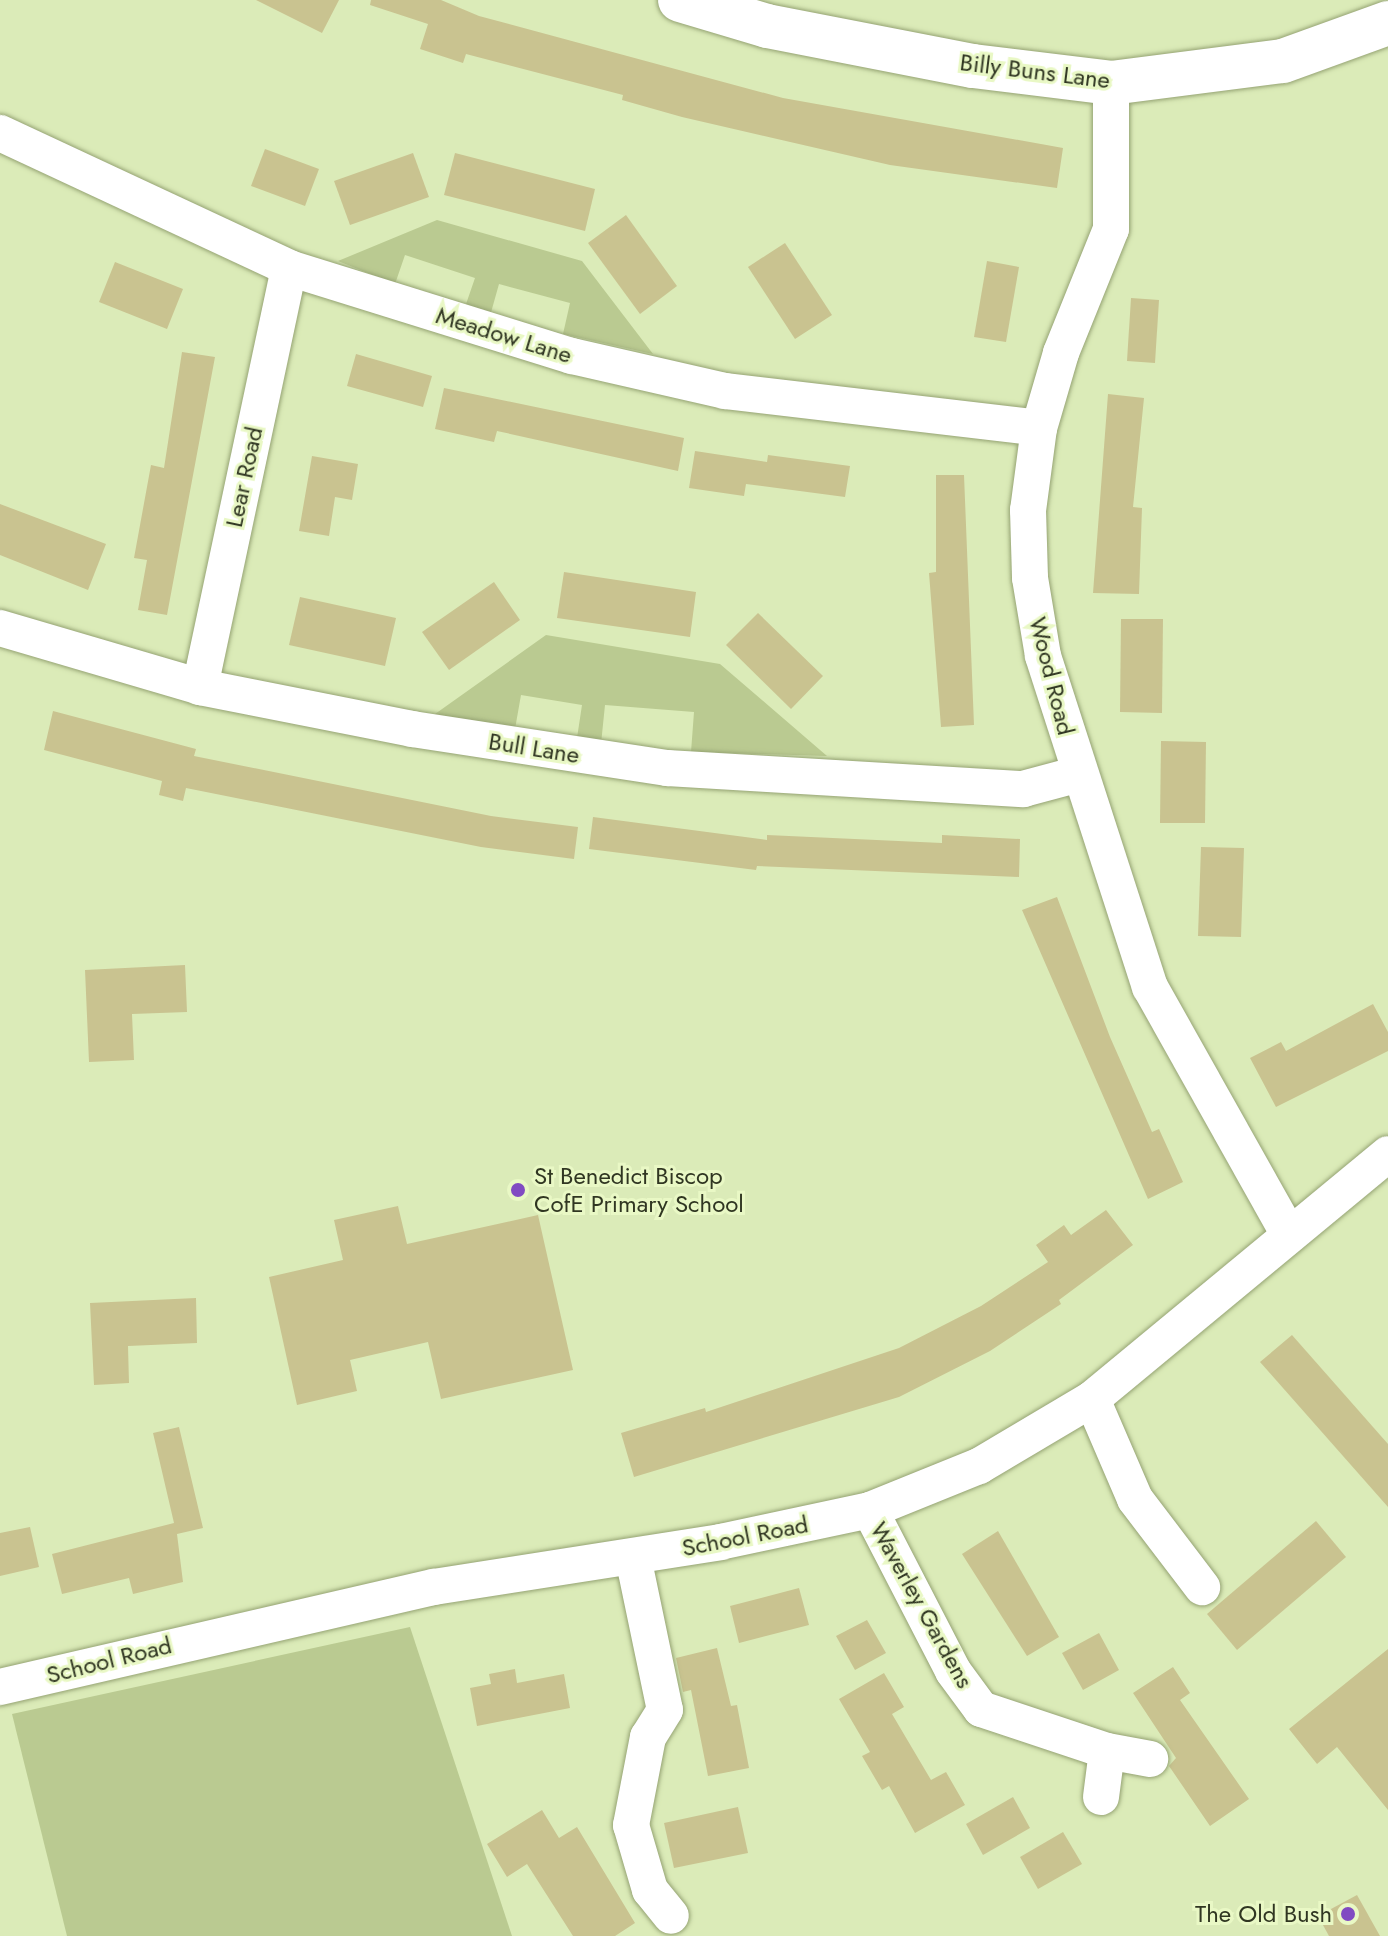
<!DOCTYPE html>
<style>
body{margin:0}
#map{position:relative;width:1388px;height:1936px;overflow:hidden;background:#dbebb8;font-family:Jost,sans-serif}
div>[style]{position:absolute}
.green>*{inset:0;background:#baca91}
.building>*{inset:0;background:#c9c390}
.roads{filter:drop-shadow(0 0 2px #95a373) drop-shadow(0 0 2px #95a373)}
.street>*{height:36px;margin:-18px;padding:0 18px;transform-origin:18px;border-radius:18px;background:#fff}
.secondary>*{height:44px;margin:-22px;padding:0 22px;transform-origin:22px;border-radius:22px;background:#fff}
.dots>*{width:22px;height:22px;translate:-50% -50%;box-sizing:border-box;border:4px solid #e9f8c5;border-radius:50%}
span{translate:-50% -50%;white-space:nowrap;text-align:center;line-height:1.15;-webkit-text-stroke:6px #e9f8c5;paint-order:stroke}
.street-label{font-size:24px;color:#303622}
.poi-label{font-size:24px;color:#303622}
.left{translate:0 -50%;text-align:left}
.right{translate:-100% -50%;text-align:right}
</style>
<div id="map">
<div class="green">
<i style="clip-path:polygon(437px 220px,582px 261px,653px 354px,563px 334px,570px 303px,499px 284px,490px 316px,465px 307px,475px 278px,405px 255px,395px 284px,338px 261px)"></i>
<i style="clip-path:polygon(546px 635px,720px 664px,827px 756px,691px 752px,694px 712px,605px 705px,601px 744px,577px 738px,582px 705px,521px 695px,515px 729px,428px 719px)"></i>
<i style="clip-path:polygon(410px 1627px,512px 1936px,67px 1936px,12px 1714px)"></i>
</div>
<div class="building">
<i style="clip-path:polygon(256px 0,339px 0,322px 33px)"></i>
<i style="clip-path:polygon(371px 0,441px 0,479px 16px,783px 98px,1063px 148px,1057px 188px,890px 165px,682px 117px,622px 100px,623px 95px,466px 54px,463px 63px,420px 49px,428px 24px,370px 5px)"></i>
<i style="clip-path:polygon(265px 149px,319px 169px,305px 206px,251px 186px)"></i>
<i style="clip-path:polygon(413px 153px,429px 197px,350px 225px,334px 181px)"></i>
<i style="clip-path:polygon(455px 153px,595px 189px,585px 231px,444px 195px)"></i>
<i style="clip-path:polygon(626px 215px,677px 286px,640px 314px,588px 243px)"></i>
<i style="clip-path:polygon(785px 243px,832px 315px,795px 339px,748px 267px)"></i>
<i style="clip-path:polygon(987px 261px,1019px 267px,1006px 342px,974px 337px)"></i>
<i style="clip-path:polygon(115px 262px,183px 289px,167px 329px,99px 302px)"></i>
<i style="clip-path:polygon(1131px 298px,1159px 300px,1155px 363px,1127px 361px)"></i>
<i style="clip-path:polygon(182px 352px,215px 357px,167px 615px,138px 610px,147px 560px,134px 558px,151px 465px,164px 468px)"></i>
<i style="clip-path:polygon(356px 354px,432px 376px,423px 407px,347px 386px)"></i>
<i style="clip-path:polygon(444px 388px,684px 438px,678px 471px,497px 431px,494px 442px,435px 429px)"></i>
<i style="clip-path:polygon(1108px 394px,1144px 398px,1133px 507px,1142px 508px,1139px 594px,1093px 593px)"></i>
<i style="clip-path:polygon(695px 451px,767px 462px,768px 455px,850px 466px,845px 497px,746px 484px,744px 496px,689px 488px)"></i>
<i style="clip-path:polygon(312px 456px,358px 464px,352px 500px,335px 497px,329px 536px,299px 531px)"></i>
<i style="clip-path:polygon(936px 475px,964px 475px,974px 725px,941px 727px,929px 573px,936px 572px)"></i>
<i style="clip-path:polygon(0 504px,106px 544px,88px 590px,0 555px)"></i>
<i style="clip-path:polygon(564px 572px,696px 592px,690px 637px,557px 618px)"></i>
<i style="clip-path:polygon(494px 582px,520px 620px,449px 670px,422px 632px)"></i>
<i style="clip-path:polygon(300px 597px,396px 618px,385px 666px,289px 645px)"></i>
<i style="clip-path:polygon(758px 613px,823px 676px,791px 709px,726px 645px)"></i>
<i style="clip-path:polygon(1121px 619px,1163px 619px,1162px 713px,1120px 712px)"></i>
<i style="clip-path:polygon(53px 711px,196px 749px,194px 756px,491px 816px,578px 827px,574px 859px,481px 847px,186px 788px,183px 801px,159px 795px,162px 781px,44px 750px)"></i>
<i style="clip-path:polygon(1161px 741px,1206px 742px,1205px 823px,1160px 823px)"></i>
<i style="clip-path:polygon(593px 817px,767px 840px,767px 835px,942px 843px,942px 835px,1020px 839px,1019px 877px,757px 866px,756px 870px,589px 849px)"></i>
<i style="clip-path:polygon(1201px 847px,1244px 848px,1241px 937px,1198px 936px)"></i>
<i style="clip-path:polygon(1057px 897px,1110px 1037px,1152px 1132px,1159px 1129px,1183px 1182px,1148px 1199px,1022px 910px)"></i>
<i style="clip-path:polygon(185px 965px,187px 1012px,132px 1014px,134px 1060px,89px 1062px,85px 970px)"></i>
<i style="clip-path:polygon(1373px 1004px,1388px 1032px,1388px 1051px,1276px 1107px,1250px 1058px,1281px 1042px,1286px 1051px)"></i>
<i style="clip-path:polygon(398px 1206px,407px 1244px,538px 1215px,573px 1370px,441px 1399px,428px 1342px,350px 1360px,357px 1391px,297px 1405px,269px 1277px,343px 1260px,334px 1220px)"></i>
<i style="clip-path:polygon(1106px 1210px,1133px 1245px,1059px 1300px,1061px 1304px,990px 1351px,899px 1397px,634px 1477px,621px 1433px,705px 1408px,706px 1412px,899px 1348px,981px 1306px,1048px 1262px,1036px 1245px,1064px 1225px,1071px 1235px)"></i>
<i style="clip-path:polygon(196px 1298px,197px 1343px,128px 1346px,129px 1383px,94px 1385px,90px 1303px)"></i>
<i style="clip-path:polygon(1292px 1335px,1388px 1444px,1388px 1507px,1260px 1362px)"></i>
<i style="clip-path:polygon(179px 1427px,203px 1528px,177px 1534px,183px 1582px,133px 1594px,129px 1578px,62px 1594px,52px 1554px,174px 1523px,153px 1433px)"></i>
<i style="clip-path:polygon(1316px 1521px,1346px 1557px,1237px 1650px,1207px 1614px)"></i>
<i style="clip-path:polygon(30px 1527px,39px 1567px,0 1576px,0 1533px)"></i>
<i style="clip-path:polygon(998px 1531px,1059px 1637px,1027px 1656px,962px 1554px)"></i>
<i style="clip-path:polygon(799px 1588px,809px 1625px,739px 1643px,730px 1606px)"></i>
<i style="clip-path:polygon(867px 1620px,886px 1653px,855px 1670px,836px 1636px)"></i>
<i style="clip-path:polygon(1099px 1633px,1119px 1670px,1083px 1690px,1062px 1653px)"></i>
<i style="clip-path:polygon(717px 1648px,731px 1706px,737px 1705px,749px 1768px,708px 1776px,691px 1690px,683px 1692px,676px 1658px)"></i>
<i style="clip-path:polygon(1388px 1649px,1388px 1810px,1337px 1747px,1317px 1764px,1289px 1729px)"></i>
<i style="clip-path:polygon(1173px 1667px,1190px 1693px,1180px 1700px,1249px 1799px,1210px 1826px,1169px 1766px,1176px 1758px,1133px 1693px)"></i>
<i style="clip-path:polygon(515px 1669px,517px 1683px,564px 1674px,570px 1708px,477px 1726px,470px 1688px,491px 1684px,489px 1674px)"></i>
<i style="clip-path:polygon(884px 1673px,904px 1707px,892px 1714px,931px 1780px,946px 1772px,965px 1805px,915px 1833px,889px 1786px,882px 1790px,862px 1756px,870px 1752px,839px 1699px)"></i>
<i style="clip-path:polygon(1013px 1797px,1030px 1828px,983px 1855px,966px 1824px)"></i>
<i style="clip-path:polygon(738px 1807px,748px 1853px,674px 1868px,664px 1823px)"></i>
<i style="clip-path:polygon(542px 1810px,559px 1838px,577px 1827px,635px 1923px,615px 1936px,573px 1936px,527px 1864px,507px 1877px,487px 1844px)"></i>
<i style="clip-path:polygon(1063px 1832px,1082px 1864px,1038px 1889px,1020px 1857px)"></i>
<i style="clip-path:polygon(1357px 1895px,1380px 1936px,1329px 1936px,1318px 1916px)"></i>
</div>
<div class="roads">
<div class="street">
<i style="left:1111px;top:83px;width:146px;rotate:90deg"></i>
<i style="left:1111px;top:229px;width:134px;rotate:112deg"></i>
<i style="left:1061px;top:353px;width:78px;rotate:106.3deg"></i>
<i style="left:1039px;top:428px;width:83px;rotate:97.6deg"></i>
<i style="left:1028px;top:510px;width:68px;rotate:88.3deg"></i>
<i style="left:1030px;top:578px;width:79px;rotate:80.5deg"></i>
<i style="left:1043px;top:656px;width:348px;rotate:72.1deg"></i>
<i style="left:1150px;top:987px;width:284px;rotate:60.7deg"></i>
<i style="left:0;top:133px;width:319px;rotate:25deg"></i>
<i style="left:289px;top:268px;width:296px;rotate:17.3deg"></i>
<i style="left:572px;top:356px;width:157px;rotate:12.9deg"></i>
<i style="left:725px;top:391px;width:316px;rotate:6.7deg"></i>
<i style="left:0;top:628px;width:209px;rotate:16.4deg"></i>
<i style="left:200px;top:687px;width:216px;rotate:11.2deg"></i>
<i style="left:412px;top:729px;width:258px;rotate:8.7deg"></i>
<i style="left:667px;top:768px;width:357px;rotate:3.4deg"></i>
<i style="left:1023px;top:789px;width:58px;rotate:-15deg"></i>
<i style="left:200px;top:687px;width:428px;rotate:-78deg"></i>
<i style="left:1092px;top:1399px;width:109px;rotate:66.7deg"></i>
<i style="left:1135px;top:1499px;width:111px;rotate:52.7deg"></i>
<i style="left:870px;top:1510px;width:181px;rotate:62.7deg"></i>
<i style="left:953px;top:1671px;width:47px;rotate:53.6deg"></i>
<i style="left:981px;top:1709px;width:133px;rotate:18.4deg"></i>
<i style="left:1107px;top:1751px;width:44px;rotate:10.5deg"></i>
<i style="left:633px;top:1557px;width:156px;rotate:78.2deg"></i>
<i style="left:665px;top:1710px;width:32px;rotate:122deg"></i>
<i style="left:648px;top:1737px;width:90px;rotate:100.9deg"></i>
<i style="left:631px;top:1825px;width:68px;rotate:73.7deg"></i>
<i style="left:650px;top:1890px;width:33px;rotate:51deg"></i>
<i style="left:0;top:1687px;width:445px;rotate:-13deg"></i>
<i style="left:434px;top:1587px;width:290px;rotate:-8.9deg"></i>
<i style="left:720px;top:1542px;width:153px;rotate:-12deg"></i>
<i style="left:870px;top:1510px;width:118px;rotate:-22deg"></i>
<i style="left:979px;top:1466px;width:131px;rotate:-30.7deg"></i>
<i style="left:1092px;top:1399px;width:384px;rotate:-39.6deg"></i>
<i style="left:1101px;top:1797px;width:46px;rotate:-82.6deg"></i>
</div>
<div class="secondary">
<i style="left:680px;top:0;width:91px;rotate:16.6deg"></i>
<i style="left:767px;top:26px;width:210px;rotate:11deg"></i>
<i style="left:973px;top:66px;width:139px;rotate:7deg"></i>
<i style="left:1111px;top:83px;width:173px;rotate:-7.3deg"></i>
<i style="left:1283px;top:61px;width:112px;rotate:-19.9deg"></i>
</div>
</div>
<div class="dots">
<i style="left:518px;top:1190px;background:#814bc2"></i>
<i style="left:1348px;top:1914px;background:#814bc2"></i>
</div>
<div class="street-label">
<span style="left:1035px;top:71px;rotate:7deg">Billy Buns Lane</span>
<span style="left:504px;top:335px;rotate:17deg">Meadow Lane</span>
<span style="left:244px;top:477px;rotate:-78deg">Lear Road</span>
<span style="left:1052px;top:676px;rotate:76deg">Wood Road</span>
<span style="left:534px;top:748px;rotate:9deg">Bull Lane</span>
<span style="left:745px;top:1536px;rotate:-11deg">School Road</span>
<span style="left:922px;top:1605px;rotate:61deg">Waverley Gardens</span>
<span style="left:109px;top:1660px;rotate:-14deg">School Road</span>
</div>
<div class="poi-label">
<span class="left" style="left:534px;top:1190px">St Benedict Biscop<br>CofE Primary School</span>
<span class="right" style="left:1332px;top:1914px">The Old Bush</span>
</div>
</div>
